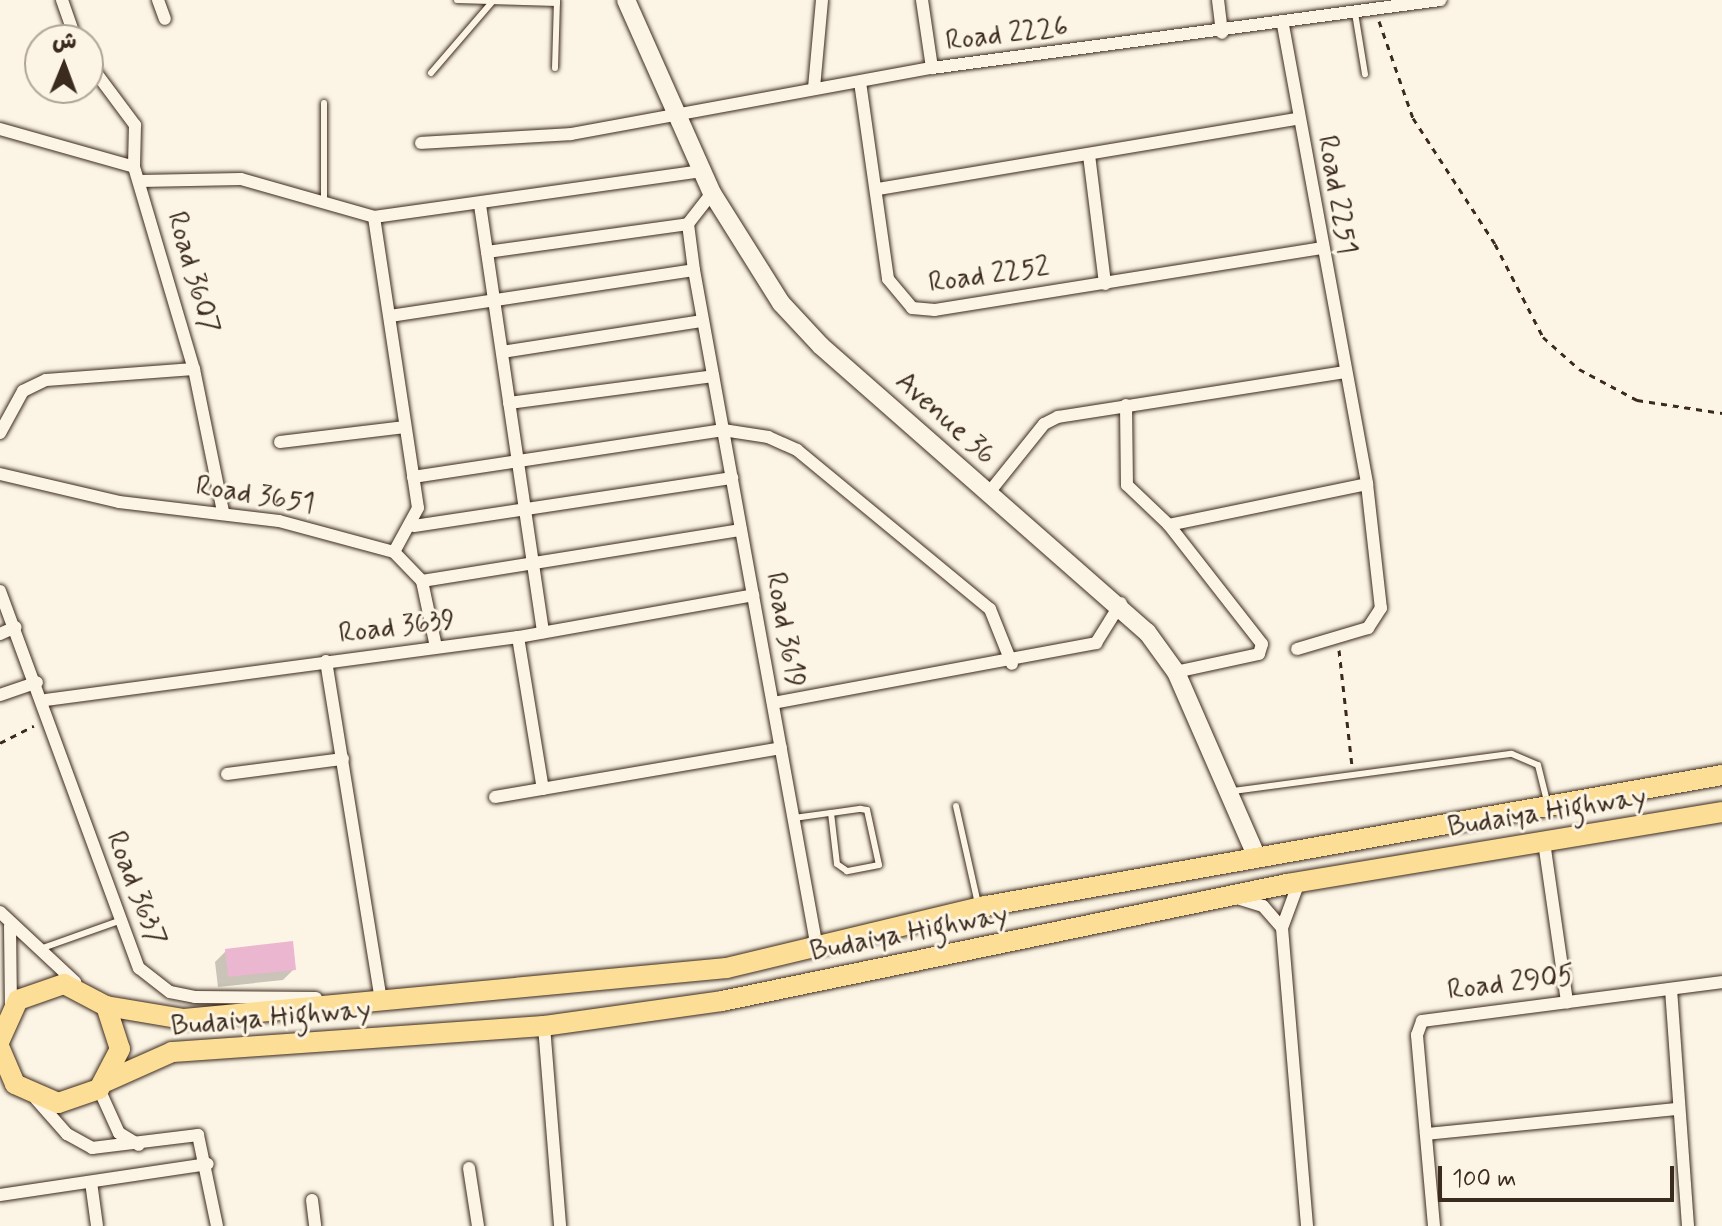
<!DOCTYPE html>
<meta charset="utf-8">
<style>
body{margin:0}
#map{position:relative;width:1722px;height:1226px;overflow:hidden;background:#fcf5e5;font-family:Mynerve,"Playpen Sans Arabic",sans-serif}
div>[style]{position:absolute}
.shadow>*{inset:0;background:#0003}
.building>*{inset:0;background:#ebb6cf}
.path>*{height:3px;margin-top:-1.5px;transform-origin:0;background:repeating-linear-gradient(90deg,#3b2a1e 0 6px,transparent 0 12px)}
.roads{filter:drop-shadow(0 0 2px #3b2a1e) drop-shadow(0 0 2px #3b2a1e)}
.lane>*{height:6px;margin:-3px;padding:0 3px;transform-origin:3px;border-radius:3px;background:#fcf5e5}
.street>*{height:12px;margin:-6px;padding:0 6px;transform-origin:6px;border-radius:6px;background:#fcf5e5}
.secondary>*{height:18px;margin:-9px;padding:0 9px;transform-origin:9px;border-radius:9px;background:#fcf5e5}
.primary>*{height:20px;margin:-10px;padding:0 10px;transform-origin:10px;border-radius:10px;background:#fdde96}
span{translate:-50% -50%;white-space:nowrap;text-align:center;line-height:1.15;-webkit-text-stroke:6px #fcf5e5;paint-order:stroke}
.street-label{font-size:28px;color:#3b2a1e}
.north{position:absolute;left:24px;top:24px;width:80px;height:80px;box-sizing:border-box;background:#fcf5e5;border:2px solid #afa495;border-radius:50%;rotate:1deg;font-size:22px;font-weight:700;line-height:32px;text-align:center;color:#3b2a1e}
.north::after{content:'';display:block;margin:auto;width:28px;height:36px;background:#3b2a1e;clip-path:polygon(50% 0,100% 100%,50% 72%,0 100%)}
.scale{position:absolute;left:1438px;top:1166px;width:236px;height:36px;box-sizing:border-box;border:4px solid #3b2a1e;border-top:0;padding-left:10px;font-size:24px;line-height:28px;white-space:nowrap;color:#3b2a1e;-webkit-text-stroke:6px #fcf5e5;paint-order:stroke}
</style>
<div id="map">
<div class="shadow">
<i style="clip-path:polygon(226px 951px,294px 969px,283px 980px,218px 987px,215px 962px)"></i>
</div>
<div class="building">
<i style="clip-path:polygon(293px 941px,296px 970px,228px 977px,225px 949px)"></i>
</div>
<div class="path">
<i style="left:1379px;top:21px;width:103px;rotate:70.7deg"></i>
<i style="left:1413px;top:118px;width:150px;rotate:56.9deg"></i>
<i style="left:1495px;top:244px;width:105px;rotate:62.7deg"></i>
<i style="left:1543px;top:337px;width:48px;rotate:41.6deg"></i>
<i style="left:1579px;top:369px;width:66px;rotate:28.1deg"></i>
<i style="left:1637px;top:400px;width:86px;rotate:8.7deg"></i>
<i style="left:1339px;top:650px;width:117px;rotate:83.6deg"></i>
<i style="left:0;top:743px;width:38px;rotate:-27deg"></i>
</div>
<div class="roads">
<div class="lane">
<i style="left:457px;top:0;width:100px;rotate:1.7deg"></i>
<i style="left:1355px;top:13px;width:62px;rotate:80.7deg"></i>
<i style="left:555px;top:68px;width:68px;rotate:-88.3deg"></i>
<i style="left:431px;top:73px;width:94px;rotate:-49.3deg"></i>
<i style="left:324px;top:103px;width:98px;rotate:90deg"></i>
<i style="left:1233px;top:791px;width:281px;rotate:-7.6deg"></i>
<i style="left:1512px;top:754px;width:28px;rotate:23deg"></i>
<i style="left:1538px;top:765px;width:37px;rotate:76deg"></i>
<i style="left:956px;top:806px;width:100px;rotate:77.3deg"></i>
<i style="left:794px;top:818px;width:37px;rotate:-8deg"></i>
<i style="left:831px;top:813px;width:30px;rotate:-8deg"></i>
<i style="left:861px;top:809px;width:6px;rotate:9deg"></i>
<i style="left:867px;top:810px;width:56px;rotate:77.7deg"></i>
<i style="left:879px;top:865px;width:33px;rotate:169deg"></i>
<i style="left:847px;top:871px;width:12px;rotate:-145deg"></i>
<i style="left:837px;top:864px;width:51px;rotate:-96.7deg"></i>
<i style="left:40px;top:949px;width:81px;rotate:-19.6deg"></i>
</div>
<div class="street">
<i style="left:62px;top:0;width:42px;rotate:70.7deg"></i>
<i style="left:158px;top:0;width:20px;rotate:70deg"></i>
<i style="left:922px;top:0;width:69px;rotate:81.6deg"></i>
<i style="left:1218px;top:0;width:33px;rotate:83deg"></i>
<i style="left:1283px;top:25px;width:467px;rotate:79.6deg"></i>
<i style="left:1367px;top:484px;width:125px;rotate:83.6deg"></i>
<i style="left:1381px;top:608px;width:24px;rotate:123deg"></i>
<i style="left:1368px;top:628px;width:74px;rotate:163.5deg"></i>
<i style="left:88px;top:62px;width:79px;rotate:53.3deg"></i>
<i style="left:135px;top:125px;width:42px;rotate:91.4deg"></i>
<i style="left:134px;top:167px;width:211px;rotate:73.5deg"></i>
<i style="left:194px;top:369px;width:146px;rotate:78.5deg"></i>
<i style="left:860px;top:82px;width:199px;rotate:81.9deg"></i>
<i style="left:888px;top:279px;width:38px;rotate:50deg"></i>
<i style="left:912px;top:308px;width:23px;rotate:5deg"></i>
<i style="left:935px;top:310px;width:390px;rotate:-9.1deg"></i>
<i style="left:814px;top:88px;width:88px;rotate:-84.8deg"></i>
<i style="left:0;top:129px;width:139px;rotate:15.8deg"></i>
<i style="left:421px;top:143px;width:150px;rotate:-3.4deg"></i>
<i style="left:571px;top:134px;width:367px;rotate:-10.4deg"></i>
<i style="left:932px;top:68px;width:513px;rotate:-7.62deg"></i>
<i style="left:1089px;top:155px;width:130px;rotate:82.9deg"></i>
<i style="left:140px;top:181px;width:101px;rotate:-1.1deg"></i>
<i style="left:241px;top:179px;width:138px;rotate:15.9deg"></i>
<i style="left:374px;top:217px;width:331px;rotate:-8deg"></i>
<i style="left:878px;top:189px;width:426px;rotate:-9.5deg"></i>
<i style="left:712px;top:193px;width:39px;rotate:128deg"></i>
<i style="left:688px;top:224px;width:46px;rotate:82.6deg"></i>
<i style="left:694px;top:270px;width:689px;rotate:79.72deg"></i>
<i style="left:480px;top:205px;width:432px;rotate:81.6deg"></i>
<i style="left:374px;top:217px;width:294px;rotate:81.4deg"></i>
<i style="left:418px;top:508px;width:50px;rotate:118.6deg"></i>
<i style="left:487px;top:252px;width:203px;rotate:-7.9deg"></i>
<i style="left:390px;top:316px;width:307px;rotate:-8.6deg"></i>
<i style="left:502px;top:352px;width:203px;rotate:-8.8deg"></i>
<i style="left:509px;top:403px;width:206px;rotate:-7.5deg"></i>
<i style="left:1126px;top:405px;width:80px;rotate:89.3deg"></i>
<i style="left:1127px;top:485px;width:58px;rotate:43.6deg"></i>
<i style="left:1169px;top:525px;width:151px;rotate:52deg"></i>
<i style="left:1262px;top:644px;width:10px;rotate:107deg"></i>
<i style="left:1259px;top:654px;width:85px;rotate:167.8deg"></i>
<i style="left:0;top:433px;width:48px;rotate:-61.3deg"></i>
<i style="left:23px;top:391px;width:25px;rotate:-26deg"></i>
<i style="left:46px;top:380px;width:148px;rotate:-4.3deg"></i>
<i style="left:280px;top:442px;width:126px;rotate:-6.8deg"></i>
<i style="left:0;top:474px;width:122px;rotate:13.2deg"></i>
<i style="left:119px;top:502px;width:161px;rotate:6.8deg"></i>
<i style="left:279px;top:521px;width:119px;rotate:15.1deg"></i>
<i style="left:394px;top:552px;width:40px;rotate:46deg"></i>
<i style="left:422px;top:581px;width:67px;rotate:78deg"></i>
<i style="left:413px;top:477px;width:314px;rotate:-8.6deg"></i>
<i style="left:723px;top:430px;width:46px;rotate:8.8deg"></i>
<i style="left:768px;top:437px;width:32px;rotate:24deg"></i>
<i style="left:797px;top:450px;width:250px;rotate:39.5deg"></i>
<i style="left:990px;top:609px;width:59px;rotate:68.2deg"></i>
<i style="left:987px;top:495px;width:91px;rotate:-51.2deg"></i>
<i style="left:1044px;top:424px;width:16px;rotate:-27deg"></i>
<i style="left:1058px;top:417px;width:291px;rotate:-8.9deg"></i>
<i style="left:1169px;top:525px;width:202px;rotate:-11.7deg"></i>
<i style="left:414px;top:526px;width:322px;rotate:-8.6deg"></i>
<i style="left:422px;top:581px;width:323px;rotate:-9.1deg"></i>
<i style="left:0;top:591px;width:402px;rotate:69.8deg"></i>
<i style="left:139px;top:968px;width:39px;rotate:38deg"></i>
<i style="left:170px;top:992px;width:25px;rotate:11deg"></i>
<i style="left:195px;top:997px;width:121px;rotate:0.5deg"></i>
<i style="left:0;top:634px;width:17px;rotate:-24deg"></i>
<i style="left:518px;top:637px;width:154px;rotate:80.7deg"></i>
<i style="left:326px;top:661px;width:344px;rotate:80.8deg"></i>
<i style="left:381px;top:1001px;width:6px;rotate:-171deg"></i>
<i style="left:0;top:695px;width:39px;rotate:-19deg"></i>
<i style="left:46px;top:700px;width:476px;rotate:-7.6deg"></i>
<i style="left:518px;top:637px;width:239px;rotate:-10.1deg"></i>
<i style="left:773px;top:703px;width:329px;rotate:-10.5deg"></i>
<i style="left:1096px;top:643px;width:47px;rotate:-58deg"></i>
<i style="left:227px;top:774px;width:117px;rotate:-7.4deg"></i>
<i style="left:495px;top:797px;width:290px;rotate:-9.7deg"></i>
<i style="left:1544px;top:842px;width:162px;rotate:81.8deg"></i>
<i style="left:1299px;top:882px;width:49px;rotate:110.3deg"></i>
<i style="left:1282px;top:928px;width:299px;rotate:85.2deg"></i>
<i style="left:1237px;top:898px;width:27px;rotate:17deg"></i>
<i style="left:1263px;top:906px;width:29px;rotate:49deg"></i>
<i style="left:0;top:912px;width:103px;rotate:43deg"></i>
<i style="left:10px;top:926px;width:81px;rotate:89.3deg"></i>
<i style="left:1671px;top:989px;width:238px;rotate:85.9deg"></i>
<i style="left:544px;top:1026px;width:201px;rotate:85.4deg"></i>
<i style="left:99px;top:1089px;width:48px;rotate:65.6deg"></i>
<i style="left:119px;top:1133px;width:23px;rotate:31deg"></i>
<i style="left:36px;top:1099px;width:47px;rotate:48.5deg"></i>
<i style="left:67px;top:1134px;width:29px;rotate:29deg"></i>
<i style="left:92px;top:1148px;width:107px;rotate:-7deg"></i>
<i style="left:198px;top:1135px;width:93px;rotate:78.2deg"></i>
<i style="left:1426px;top:1134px;width:253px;rotate:-5.7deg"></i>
<i style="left:469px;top:1168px;width:59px;rotate:81.2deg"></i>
<i style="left:91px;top:1182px;width:44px;rotate:82.2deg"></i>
<i style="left:0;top:1195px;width:210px;rotate:-8.5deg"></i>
<i style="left:312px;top:1200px;width:26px;rotate:83deg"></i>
<i style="left:1434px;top:1226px;width:192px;rotate:-95.1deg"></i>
<i style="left:1417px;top:1035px;width:15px;rotate:-70deg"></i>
<i style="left:1422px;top:1021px;width:303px;rotate:-7.4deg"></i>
</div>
<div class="secondary">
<i style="left:626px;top:0;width:211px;rotate:66deg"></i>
<i style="left:712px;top:193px;width:130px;rotate:57.9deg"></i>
<i style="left:781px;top:303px;width:59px;rotate:47.1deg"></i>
<i style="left:821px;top:346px;width:434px;rotate:41.3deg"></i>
<i style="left:1147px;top:632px;width:49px;rotate:54.1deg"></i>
<i style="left:1176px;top:672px;width:200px;rotate:66.4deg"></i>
</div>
<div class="primary">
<i style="left:106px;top:1006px;width:79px;rotate:9.5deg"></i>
<i style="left:184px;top:1019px;width:545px;rotate:-5.37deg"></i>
<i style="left:727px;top:968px;width:266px;rotate:-13.5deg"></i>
<i style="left:986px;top:906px;width:748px;rotate:-10.09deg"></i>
<i style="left:0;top:1040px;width:44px;rotate:-65.8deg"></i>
<i style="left:18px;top:1000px;width:49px;rotate:-19.2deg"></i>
<i style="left:64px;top:984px;width:47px;rotate:27.6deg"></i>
<i style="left:106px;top:1006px;width:45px;rotate:72deg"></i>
<i style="left:120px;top:1049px;width:45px;rotate:117.7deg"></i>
<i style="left:99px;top:1089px;width:43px;rotate:161.1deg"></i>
<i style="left:58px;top:1103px;width:47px;rotate:-156.2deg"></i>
<i style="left:15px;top:1084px;width:39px;rotate:-113deg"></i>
<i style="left:107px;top:1081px;width:71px;rotate:-24deg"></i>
<i style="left:172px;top:1052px;width:373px;rotate:-4deg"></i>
<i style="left:544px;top:1026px;width:180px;rotate:-8deg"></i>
<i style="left:722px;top:1001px;width:577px;rotate:-11.7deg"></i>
<i style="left:1287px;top:884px;width:441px;rotate:-9.4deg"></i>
</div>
</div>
<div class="street-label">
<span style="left:1007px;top:35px;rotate:-7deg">Road 2226</span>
<span style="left:1336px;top:195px;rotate:80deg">Road 2251</span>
<span style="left:192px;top:273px;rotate:74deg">Road 3607</span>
<span style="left:989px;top:276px;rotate:-8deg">Road 2252</span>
<span style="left:945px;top:419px;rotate:42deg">Avenue 36</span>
<span style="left:255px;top:496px;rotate:9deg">Road 3651</span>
<span style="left:397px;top:628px;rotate:-7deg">Road 3639</span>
<span style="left:784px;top:630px;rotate:80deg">Road 3619</span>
<span style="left:1547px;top:813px;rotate:-9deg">Budaiya Highway</span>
<span style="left:135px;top:889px;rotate:69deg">Road 3637</span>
<span style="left:909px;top:934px;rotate:-11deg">Budaiya Highway</span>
<span style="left:1511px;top:984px;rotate:-7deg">Road 2905</span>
<span style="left:271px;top:1019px;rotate:-5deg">Budaiya Highway</span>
</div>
<div class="north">ش</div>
<div class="scale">100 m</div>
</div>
